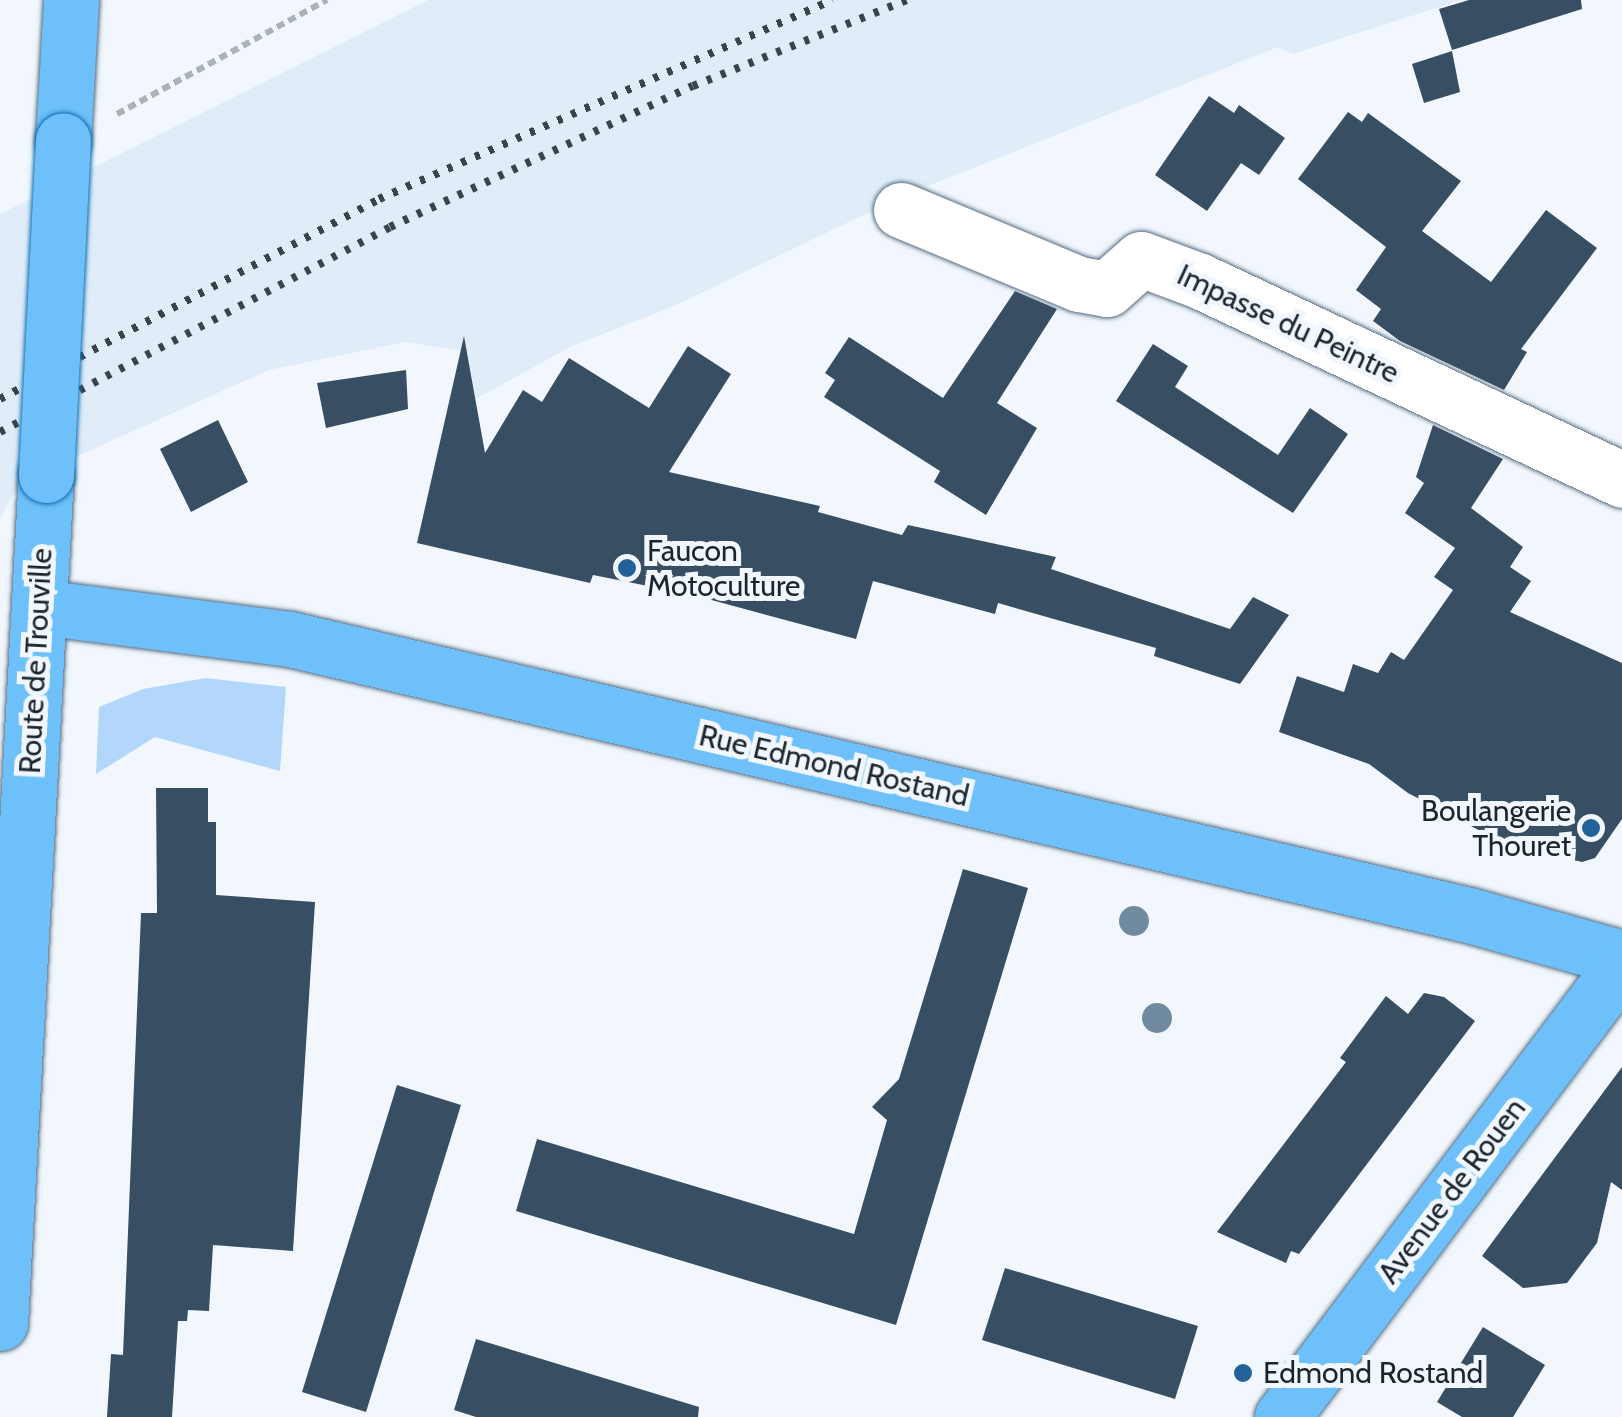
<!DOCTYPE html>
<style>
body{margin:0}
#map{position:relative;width:1622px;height:1417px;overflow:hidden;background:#f1f7fc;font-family:Cabin,sans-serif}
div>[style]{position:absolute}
.built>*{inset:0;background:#e0edf9}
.green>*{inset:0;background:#b3d7fa}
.building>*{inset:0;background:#384e63}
.path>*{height:6px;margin-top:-3px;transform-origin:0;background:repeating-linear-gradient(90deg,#abb2b8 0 8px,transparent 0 13px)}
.roads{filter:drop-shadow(0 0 2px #566d83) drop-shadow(0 0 2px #566d83)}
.minor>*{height:55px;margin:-27.5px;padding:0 27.5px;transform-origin:27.5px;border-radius:27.5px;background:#fff}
.major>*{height:55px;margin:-27.5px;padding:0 27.5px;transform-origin:27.5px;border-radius:27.5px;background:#6dc0fa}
.rail>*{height:8px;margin-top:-4px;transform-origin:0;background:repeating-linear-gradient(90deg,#3a424c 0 5px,transparent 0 15px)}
.bridges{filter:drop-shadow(0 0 2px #116eb0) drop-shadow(0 0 2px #116eb0)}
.major-bridge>*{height:55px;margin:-27.5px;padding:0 27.5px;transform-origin:27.5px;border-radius:27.5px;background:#6dc0fa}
.trees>*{width:30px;height:30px;margin:-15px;border-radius:50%;background:#708ba0}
.dots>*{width:28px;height:28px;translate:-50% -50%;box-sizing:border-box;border:5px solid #f1f7fc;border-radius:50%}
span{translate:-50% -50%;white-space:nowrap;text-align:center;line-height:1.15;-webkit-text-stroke:10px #f1f7fc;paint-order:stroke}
.street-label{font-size:30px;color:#1c252f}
.poi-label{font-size:30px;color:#1c252f}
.left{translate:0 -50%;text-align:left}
.right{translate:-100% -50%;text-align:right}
</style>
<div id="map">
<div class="built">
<i style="clip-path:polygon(428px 0,1461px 0,1293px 54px,1278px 47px,905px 195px,672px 307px,570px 347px,476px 399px,468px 352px,405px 342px,269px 370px,82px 454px,13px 495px,0 518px,0 214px)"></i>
</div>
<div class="green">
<i style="clip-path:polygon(206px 678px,286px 687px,280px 771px,155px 737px,96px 774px,99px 707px,143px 689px)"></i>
</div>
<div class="building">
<i style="clip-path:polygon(1469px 0,1581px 0,1582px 9px,1452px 50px,1439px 9px)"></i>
<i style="clip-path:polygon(1452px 51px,1460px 92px,1424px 103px,1412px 64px)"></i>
<i style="clip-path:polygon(1209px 96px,1234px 113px,1239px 105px,1285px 138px,1259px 175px,1241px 163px,1207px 211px,1155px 175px)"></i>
<i style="clip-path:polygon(1348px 112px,1362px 122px,1368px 113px,1461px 181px,1422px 231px,1491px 282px,1546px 210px,1597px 248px,1521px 349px,1527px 352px,1504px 390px,1400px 341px,1373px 321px,1381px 309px,1356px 290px,1386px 247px,1298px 179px)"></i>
<i style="clip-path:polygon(1015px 291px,1057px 309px,997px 403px,1037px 428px,986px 515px,934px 482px,940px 471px,824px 397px,835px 380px,825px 373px,849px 337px,943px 398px)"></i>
<i style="clip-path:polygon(464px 336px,485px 453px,523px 390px,542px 402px,569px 358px,649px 408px,688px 346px,731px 374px,669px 472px,820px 506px,818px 512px,902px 535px,908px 525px,1056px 557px,1051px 569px,1230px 629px,1253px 597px,1289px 615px,1240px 684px,1154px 656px,1156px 648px,998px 603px,995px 614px,873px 581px,856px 639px,693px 595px,593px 575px,590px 583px,417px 543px)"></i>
<i style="clip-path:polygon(1153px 344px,1188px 366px,1175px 387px,1278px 455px,1310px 408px,1348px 434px,1293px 513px,1116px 401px)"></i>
<i style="clip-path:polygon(406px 370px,408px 409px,326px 428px,317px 383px)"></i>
<i style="clip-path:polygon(218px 420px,248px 482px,191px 512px,160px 449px)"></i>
<i style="clip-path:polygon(1433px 425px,1503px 459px,1471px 508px,1523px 547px,1510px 567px,1531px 581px,1510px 612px,1622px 663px,1622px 819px,1595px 858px,1582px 862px,1509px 846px,1408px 793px,1369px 764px,1279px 732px,1297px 676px,1344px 692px,1353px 664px,1378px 673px,1391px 652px,1404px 660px,1453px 590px,1434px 577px,1455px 548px,1405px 513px,1424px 483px,1416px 477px)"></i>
<i style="clip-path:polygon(156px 788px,208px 788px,208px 822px,216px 822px,216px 895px,315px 902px,293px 1251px,213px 1245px,209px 1311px,188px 1310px,187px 1321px,178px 1321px,172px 1417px,107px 1417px,111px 1354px,123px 1355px,141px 913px,157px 913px)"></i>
<i style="clip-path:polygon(963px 869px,1028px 888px,896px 1325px,516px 1211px,537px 1139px,854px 1234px,887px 1120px,872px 1107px,899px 1079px)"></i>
<i style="clip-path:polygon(1424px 993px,1444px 997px,1475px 1021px,1299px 1254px,1291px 1251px,1286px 1263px,1217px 1232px,1346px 1062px,1340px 1058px,1386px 996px,1408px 1014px)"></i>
<i style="clip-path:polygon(1622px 1067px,1622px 1190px,1611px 1182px,1597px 1243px,1567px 1283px,1523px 1288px,1482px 1256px)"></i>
<i style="clip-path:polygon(397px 1085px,461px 1105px,366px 1412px,302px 1392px)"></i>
<i style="clip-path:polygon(1005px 1268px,1198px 1326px,1175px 1399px,982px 1340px)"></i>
<i style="clip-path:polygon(1483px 1327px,1545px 1365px,1513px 1417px,1462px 1417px,1437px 1402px)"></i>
<i style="clip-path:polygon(476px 1339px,699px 1407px,698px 1417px,476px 1417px,454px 1410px)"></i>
</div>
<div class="path">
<i style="left:117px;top:114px;width:239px;rotate:-28.5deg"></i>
</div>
<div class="roads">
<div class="minor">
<i style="left:901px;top:210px;width:193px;rotate:22.6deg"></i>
<i style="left:1079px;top:284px;width:28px;rotate:10deg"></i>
<i style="left:1107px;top:289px;width:45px;rotate:-41.4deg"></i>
<i style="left:1141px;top:259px;width:63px;rotate:20.4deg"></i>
<i style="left:1200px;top:281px;width:467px;rotate:25.2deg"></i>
</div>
<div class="major">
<i style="left:63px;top:140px;width:140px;rotate:-86.7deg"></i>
<i style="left:40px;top:607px;width:252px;rotate:7.3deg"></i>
<i style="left:290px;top:639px;width:1211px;rotate:13.18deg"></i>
<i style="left:1469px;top:915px;width:159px;rotate:15.7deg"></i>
<i style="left:0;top:1323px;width:849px;rotate:-86.9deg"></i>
<i style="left:1282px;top:1417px;width:566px;rotate:-53.05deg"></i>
</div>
</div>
<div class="rail">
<i style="left:0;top:399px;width:429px;rotate:-27.8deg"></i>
<i style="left:379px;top:199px;width:495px;rotate:-23.7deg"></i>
<i style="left:0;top:432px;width:441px;rotate:-27.7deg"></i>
<i style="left:390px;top:227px;width:334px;rotate:-25deg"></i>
<i style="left:693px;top:86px;width:231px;rotate:-21.9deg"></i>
</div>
<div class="bridges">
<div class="major-bridge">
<i style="left:46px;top:475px;width:335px;rotate:-87.1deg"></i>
</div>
</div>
<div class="trees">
<i style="left:1134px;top:921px"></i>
<i style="left:1157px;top:1018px"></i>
</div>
<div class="dots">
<i style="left:627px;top:568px;background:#236299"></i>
<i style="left:1591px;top:828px;background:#236299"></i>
<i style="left:1243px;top:1373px;background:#236299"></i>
</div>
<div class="street-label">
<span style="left:1288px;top:324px;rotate:25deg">Impasse du Peintre</span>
<span style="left:36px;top:661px;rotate:-87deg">Route de Trouville</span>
<span style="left:834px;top:766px;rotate:13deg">Rue Edmond Rostand</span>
<span style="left:1452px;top:1191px;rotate:-53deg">Avenue de Rouen</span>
</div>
<div class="poi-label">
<span class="left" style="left:647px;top:568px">Faucon<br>Motoculture</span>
<span class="right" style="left:1571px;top:828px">Boulangerie<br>Thouret</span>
<span class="left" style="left:1263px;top:1373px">Edmond Rostand</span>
</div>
</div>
